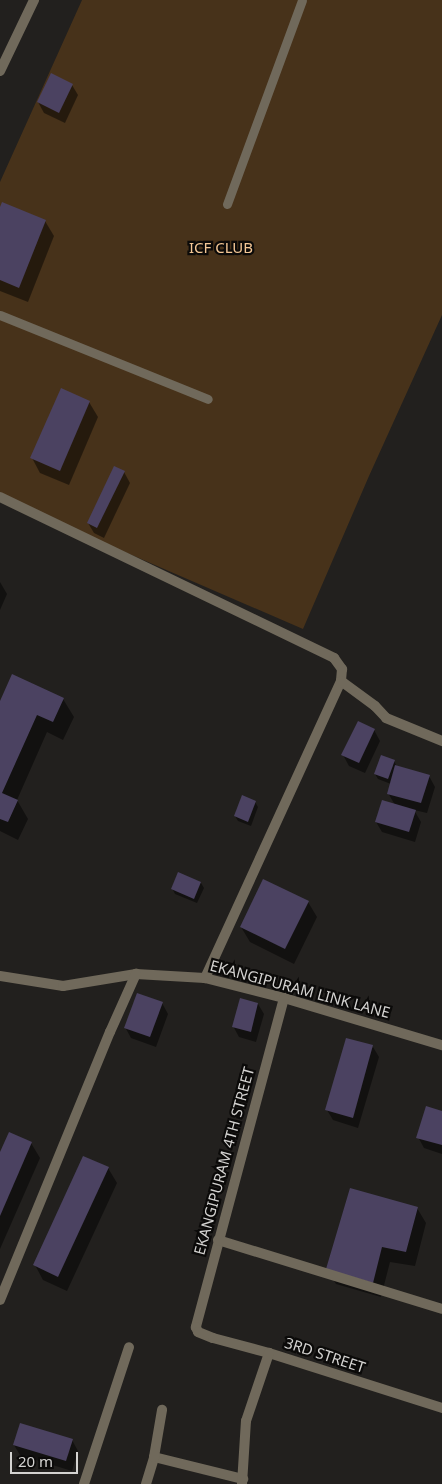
<!DOCTYPE html>
<style>
body{margin:0}
#map{position:relative;width:442px;height:1484px;overflow:hidden;background:#22201e;font-family:"Noto Sans",sans-serif}
div>[style]{position:absolute}
.green>*{inset:0;background:#47321a}
.shadow>*{inset:0;background:#0007}
.building>*{inset:0;background:#4b4261}
.service>*{height:9px;margin:-4.5px;padding:0 4.5px;transform-origin:4.5px;border-radius:4.5px;background:#70695b}
.minor>*{height:10px;margin:-5px;padding:0 5px;transform-origin:5px;border-radius:5px;background:#70695b}
.tertiary>*{height:10px;margin:-5px;padding:0 5px;transform-origin:5px;border-radius:5px;background:#70695b}
span{translate:-50% -50%;white-space:nowrap;text-align:center;line-height:1.15;-webkit-text-stroke:4.5px #0b0a09;paint-order:stroke}
.park-label{font-size:15px;color:#f4c795}
.street-label{font-size:15px;color:#d4d3d1}
.scale{position:absolute;left:10px;top:1452px;width:68px;height:22px;box-sizing:border-box;border:2px solid #d4d3d1;border-top:0;padding-left:6px;font-size:15px;line-height:18px;white-space:nowrap;color:#d4d3d1;-webkit-text-stroke:4px #0b0a09;paint-order:stroke}
</style>
<div id="map">
<div class="green">
<i style="clip-path:polygon(82px 0,442px 0,442px 315px,369px 476px,303px 629px,0 498px,0 182px)"></i>
</div>
<div class="shadow">
<i style="clip-path:polygon(72px 85px,78px 95px,65px 123px,44px 113px,38px 102px)"></i>
<i style="clip-path:polygon(0 211px,45px 221px,54px 236px,28px 302px,0 291px)"></i>
<i style="clip-path:polygon(89px 402px,98px 417px,69px 485px,40px 473px,32px 458px)"></i>
<i style="clip-path:polygon(124px 472px,130px 483px,104px 538px,94px 533px,88px 523px)"></i>
<i style="clip-path:polygon(0 582px,7px 594px,0 610px)"></i>
<i style="clip-path:polygon(63px 699px,74px 717px,63px 740px,47px 732px,17px 800px,28px 819px,18px 840px,0 831px,0 704px)"></i>
<i style="clip-path:polygon(374px 730px,380px 741px,365px 773px,349px 766px,343px 755px)"></i>
<i style="clip-path:polygon(394px 761px,397px 767px,429px 776px,435px 787px,427px 813px,414px 810px,421px 822px,415px 842px,382px 832px,376px 822px,395px 805px,388px 793px,391px 784px,378px 779px,375px 774px)"></i>
<i style="clip-path:polygon(255px 802px,258px 807px,251px 826px,238px 821px,235px 816px)"></i>
<i style="clip-path:polygon(178px 874px,201px 883px,204px 888px,197px 903px,175px 894px,172px 888px)"></i>
<i style="clip-path:polygon(308px 902px,317px 917px,294px 964px,250px 942px,241px 927px)"></i>
<i style="clip-path:polygon(162px 1003px,168px 1014px,156px 1047px,131px 1038px,125px 1027px)"></i>
<i style="clip-path:polygon(258px 1004px,264px 1014px,256px 1042px,239px 1037px,233px 1026px)"></i>
<i style="clip-path:polygon(373px 1047px,379px 1057px,358px 1128px,333px 1120px,327px 1110px)"></i>
<i style="clip-path:polygon(442px 1113px,442px 1154px,424px 1148px,418px 1137px)"></i>
<i style="clip-path:polygon(31px 1143px,40px 1158px,0 1249px,0 1155px)"></i>
<i style="clip-path:polygon(108px 1168px,117px 1183px,67px 1291px,43px 1280px,35px 1265px)"></i>
<i style="clip-path:polygon(417px 1208px,426px 1223px,415px 1266px,390px 1262px,381px 1297px,336px 1284px,327px 1269px)"></i>
<i style="clip-path:polygon(72px 1440px,78px 1451px,72px 1471px,20px 1455px,14px 1445px)"></i>
</div>
<div class="building">
<i style="clip-path:polygon(51px 73px,73px 84px,59px 113px,37px 102px)"></i>
<i style="clip-path:polygon(2px 202px,46px 220px,19px 288px,0 280px,0 207px)"></i>
<i style="clip-path:polygon(61px 388px,90px 401px,60px 471px,30px 458px)"></i>
<i style="clip-path:polygon(114px 466px,125px 471px,97px 528px,87px 523px)"></i>
<i style="clip-path:polygon(12px 674px,64px 698px,53px 722px,37px 715px,2px 793px,18px 800px,8px 822px,0 819px,0 701px)"></i>
<i style="clip-path:polygon(358px 721px,375px 729px,359px 763px,341px 755px)"></i>
<i style="clip-path:polygon(381px 755px,395px 760px,388px 779px,374px 774px)"></i>
<i style="clip-path:polygon(395px 765px,430px 775px,421px 803px,387px 794px)"></i>
<i style="clip-path:polygon(242px 795px,256px 801px,248px 822px,234px 816px)"></i>
<i style="clip-path:polygon(382px 800px,416px 810px,409px 832px,375px 822px)"></i>
<i style="clip-path:polygon(178px 872px,201px 882px,194px 899px,171px 889px)"></i>
<i style="clip-path:polygon(263px 879px,309px 901px,285px 949px,240px 927px)"></i>
<i style="clip-path:polygon(137px 993px,163px 1002px,150px 1037px,124px 1028px)"></i>
<i style="clip-path:polygon(240px 998px,258px 1003px,251px 1032px,232px 1027px)"></i>
<i style="clip-path:polygon(346px 1038px,373px 1045px,353px 1118px,325px 1110px)"></i>
<i style="clip-path:polygon(426px 1106px,442px 1111px,442px 1145px,416px 1138px)"></i>
<i style="clip-path:polygon(9px 1132px,32px 1142px,0 1216px,0 1152px)"></i>
<i style="clip-path:polygon(83px 1156px,109px 1167px,58px 1277px,33px 1265px)"></i>
<i style="clip-path:polygon(350px 1188px,418px 1207px,406px 1252px,382px 1247px,373px 1283px,326px 1269px)"></i>
<i style="clip-path:polygon(20px 1423px,73px 1439px,66px 1461px,13px 1445px)"></i>
</div>
<div class="service">
<i style="left:227px;top:204px;width:217px;rotate:-69.8deg"></i>
<i style="left:0;top:315px;width:224px;rotate:22deg"></i>
</div>
<div class="minor">
<i style="left:0;top:497px;width:371px;rotate:25.7deg"></i>
<i style="left:334px;top:658px;width:14px;rotate:54deg"></i>
<i style="left:342px;top:669px;width:12px;rotate:95deg"></i>
<i style="left:341px;top:681px;width:327px;rotate:114.6deg"></i>
<i style="left:341px;top:681px;width:42px;rotate:36.3deg"></i>
<i style="left:375px;top:706px;width:16px;rotate:47deg"></i>
<i style="left:386px;top:718px;width:61px;rotate:22.3deg"></i>
<i style="left:0;top:976px;width:64px;rotate:9deg"></i>
<i style="left:63px;top:986px;width:74px;rotate:-9.3deg"></i>
<i style="left:136px;top:974px;width:69px;rotate:3.3deg"></i>
<i style="left:205px;top:978px;width:81px;rotate:14.2deg"></i>
<i style="left:284px;top:998px;width:165px;rotate:16.6deg"></i>
<i style="left:284px;top:998px;width:341px;rotate:105deg"></i>
<i style="left:196px;top:1327px;width:5px;rotate:68deg"></i>
<i style="left:198px;top:1332px;width:16px;rotate:22deg"></i>
<i style="left:213px;top:1338px;width:58px;rotate:15deg"></i>
<i style="left:269px;top:1353px;width:182px;rotate:17.6deg"></i>
<i style="left:218px;top:1240px;width:234px;rotate:17.1deg"></i>
<i style="left:0;top:1300px;width:290px;rotate:-67.7deg"></i>
<i style="left:110px;top:1032px;width:64px;rotate:-65.9deg"></i>
<i style="left:154px;top:1457px;width:92px;rotate:13.9deg"></i>
<i style="left:84px;top:1484px;width:144px;rotate:-71.8deg"></i>
<i style="left:146px;top:1484px;width:28px;rotate:-73deg"></i>
<i style="left:154px;top:1457px;width:48px;rotate:-80.3deg"></i>
<i style="left:242px;top:1484px;width:63px;rotate:-86.4deg"></i>
<i style="left:246px;top:1421px;width:72px;rotate:-71.3deg"></i>
</div>
<div class="tertiary">
<i style="left:0;top:71px;width:79px;rotate:-64.4deg"></i>
</div>
<div class="park-label">
<span style="left:221px;top:248px">ICF CLUB</span>
</div>
<div class="street-label">
<span style="left:300px;top:989px;rotate:15deg">EKANGIPURAM LINK LANE</span>
<span style="left:224px;top:1161px;rotate:-75deg">EKANGIPURAM 4TH STREET</span>
<span style="left:325px;top:1355px;rotate:18deg">3RD STREET</span>
</div>
<div class="scale">20 m</div>
</div>
